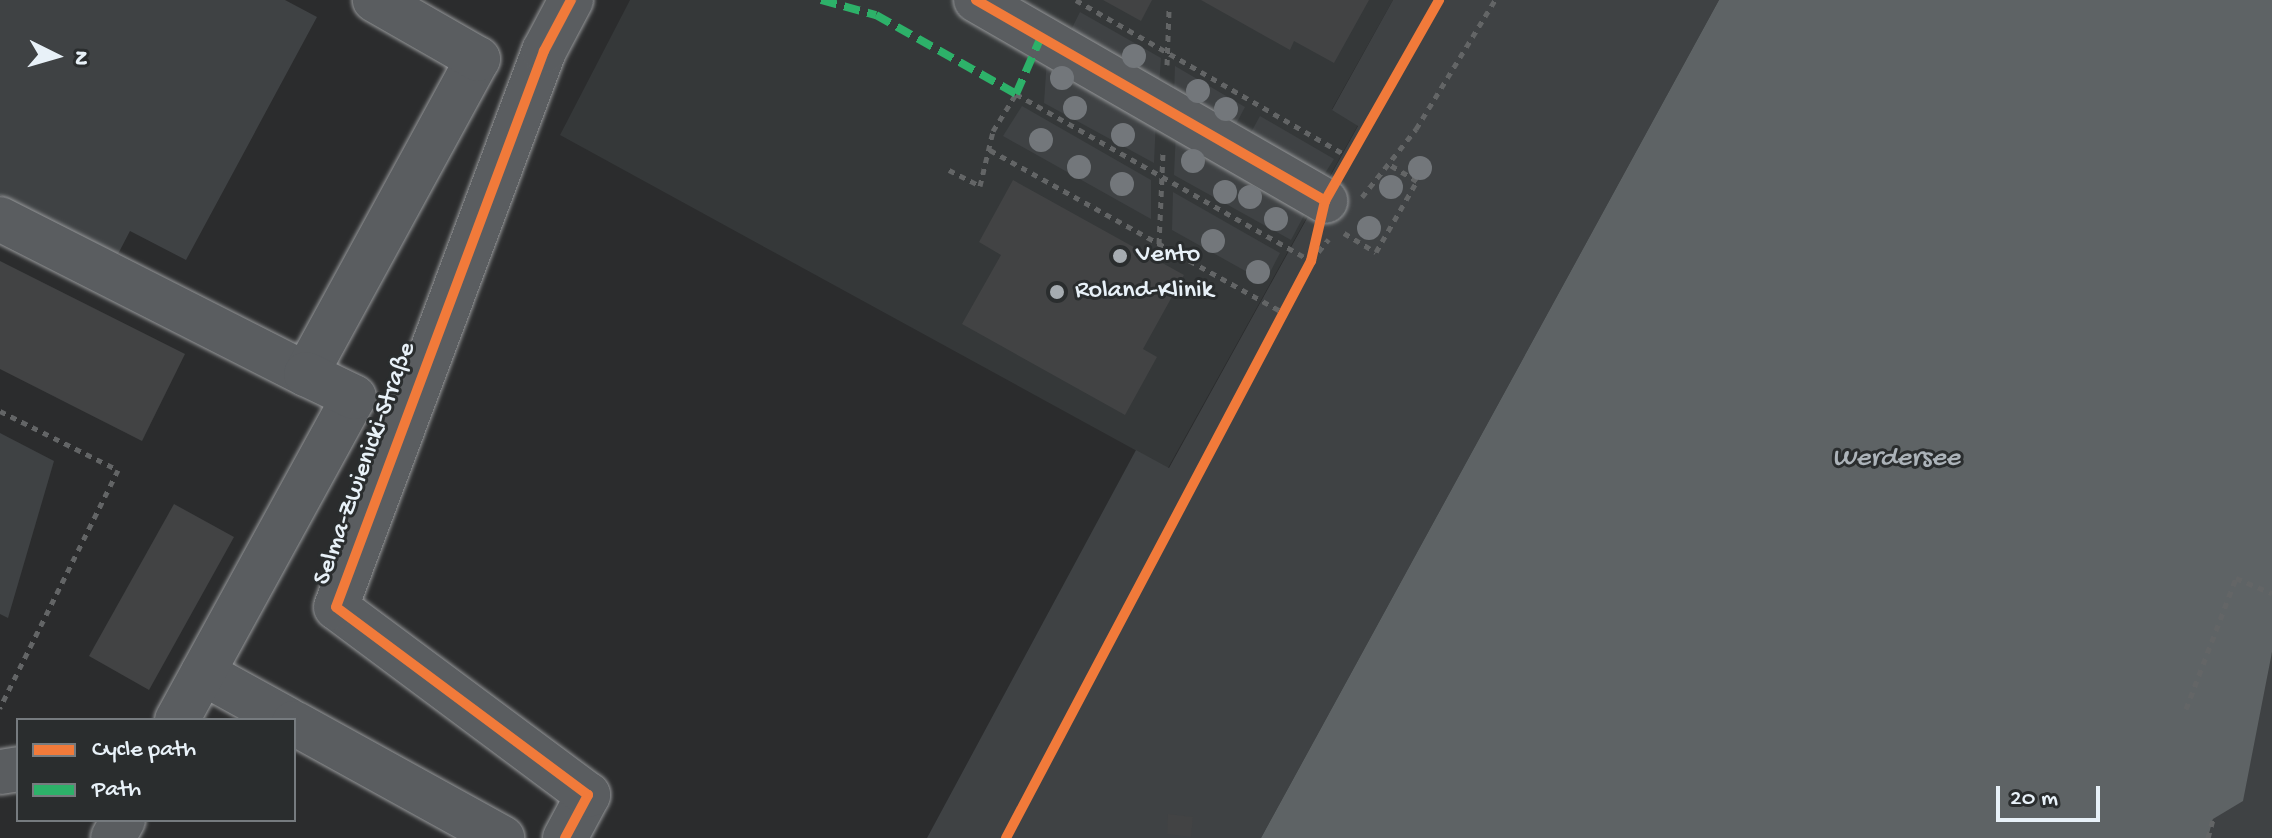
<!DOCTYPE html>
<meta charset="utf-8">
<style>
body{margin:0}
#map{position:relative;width:2272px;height:838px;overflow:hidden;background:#2b2c2d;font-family:"Gochi Hand",sans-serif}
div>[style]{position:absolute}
.built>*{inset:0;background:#353839}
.green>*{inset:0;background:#3f4244}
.water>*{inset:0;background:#5e6365}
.building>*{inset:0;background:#424344}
.path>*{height:5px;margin-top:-2.5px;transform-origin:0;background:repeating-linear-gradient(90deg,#636566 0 6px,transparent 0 12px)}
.roads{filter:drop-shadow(0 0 2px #96989a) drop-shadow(0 0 2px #96989a)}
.minor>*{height:44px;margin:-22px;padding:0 22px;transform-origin:22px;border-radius:22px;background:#5a5d60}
.quiet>*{height:8px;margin-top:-4px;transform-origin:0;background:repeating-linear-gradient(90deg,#2db169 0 16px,transparent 0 24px)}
.cycleway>*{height:10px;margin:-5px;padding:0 5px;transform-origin:5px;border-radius:5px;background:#f17a3a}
.trees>*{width:24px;height:24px;margin:-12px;border-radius:50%;background:#73777b}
.dots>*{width:22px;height:22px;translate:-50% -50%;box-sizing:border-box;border:4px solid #2a2d2e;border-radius:50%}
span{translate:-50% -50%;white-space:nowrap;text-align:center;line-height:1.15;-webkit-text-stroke:6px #2a2d2e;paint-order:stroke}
.poi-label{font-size:26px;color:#e8f1f8}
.left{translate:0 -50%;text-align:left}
.street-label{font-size:26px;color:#e8f1f8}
.water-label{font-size:28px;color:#acb3b9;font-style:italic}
.legend{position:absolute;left:16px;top:718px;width:280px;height:104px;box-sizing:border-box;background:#2a2d2e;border:2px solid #767b7f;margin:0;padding:10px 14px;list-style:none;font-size:24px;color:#e8f1f8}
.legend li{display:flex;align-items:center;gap:16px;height:40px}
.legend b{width:40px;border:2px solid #767b7f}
.north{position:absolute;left:16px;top:16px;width:80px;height:80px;-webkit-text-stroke:6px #2a2d2e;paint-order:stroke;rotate:95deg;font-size:22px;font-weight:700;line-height:32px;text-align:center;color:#e8f1f8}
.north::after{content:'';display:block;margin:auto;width:28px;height:36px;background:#e8f1f8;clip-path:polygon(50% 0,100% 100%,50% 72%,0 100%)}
.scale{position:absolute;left:1996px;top:786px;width:104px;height:36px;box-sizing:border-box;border:4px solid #e8f1f8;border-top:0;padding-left:10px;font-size:24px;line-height:28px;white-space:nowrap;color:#e8f1f8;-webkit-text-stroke:6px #2a2d2e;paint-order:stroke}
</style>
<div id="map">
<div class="built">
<i style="clip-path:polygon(630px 0,1393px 0,1332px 109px,1358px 125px,1168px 468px,560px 135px)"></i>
</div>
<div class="green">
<i style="clip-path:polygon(0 0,285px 0,317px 17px,186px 260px,130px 231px,118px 254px,0 195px)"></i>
<i style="clip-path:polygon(1393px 0,1719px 0,1261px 838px,927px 838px,1136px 450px,1169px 468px,1358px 126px,1332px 110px)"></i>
<i style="clip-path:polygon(1080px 12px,1161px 58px,1159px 86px,1069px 34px)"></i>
<i style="clip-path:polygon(1047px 58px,1156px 119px,1154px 163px,1044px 103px)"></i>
<i style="clip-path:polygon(1175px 66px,1245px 107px,1234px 128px,1174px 94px)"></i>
<i style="clip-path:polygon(1022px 106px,1151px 180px,1151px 219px,1003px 136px)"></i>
<i style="clip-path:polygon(1260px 116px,1334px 159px,1322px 178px,1249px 136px)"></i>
<i style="clip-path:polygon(1176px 130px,1310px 204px,1291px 240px,1174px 175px)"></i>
<i style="clip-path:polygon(1173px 192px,1280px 253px,1265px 282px,1172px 230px)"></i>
<i style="clip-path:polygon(0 433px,54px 461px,8px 618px,0 614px)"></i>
<i style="clip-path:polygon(2272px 652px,2272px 838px,2208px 838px,2213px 819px)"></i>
</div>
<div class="water">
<i style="clip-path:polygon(1719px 0,2272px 0,2272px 652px,2243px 801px,2213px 819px,2208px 838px,1261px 838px)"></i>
</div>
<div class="building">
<i style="clip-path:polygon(1103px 0,1152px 0,1141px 21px)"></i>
<i style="clip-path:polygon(1201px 0,1369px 0,1334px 63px,1294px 41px,1290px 50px)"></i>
<i style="clip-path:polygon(1013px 180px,1184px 275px,1143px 349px,1157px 357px,1125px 415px,962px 324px,1001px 255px,979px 242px)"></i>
<i style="clip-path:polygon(0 261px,185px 354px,142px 441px,0 369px)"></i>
<i style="clip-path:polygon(174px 504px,234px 537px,149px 690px,89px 656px)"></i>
<i style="clip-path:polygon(1168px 814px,1193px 817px,1191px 837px,1167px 834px)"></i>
</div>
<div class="path">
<i style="left:1076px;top:0;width:315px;rotate:29.9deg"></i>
<i style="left:1167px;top:65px;width:55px;rotate:-87.9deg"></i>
<i style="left:990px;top:150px;width:332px;rotate:29deg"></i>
<i style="left:949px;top:170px;width:35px;rotate:27deg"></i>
<i style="left:980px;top:186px;width:57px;rotate:-76.7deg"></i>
<i style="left:993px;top:131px;width:44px;rotate:-58.1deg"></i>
<i style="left:1016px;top:94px;width:339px;rotate:29.5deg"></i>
<i style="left:1311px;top:261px;width:28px;rotate:-51deg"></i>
<i style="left:1362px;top:197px;width:87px;rotate:-51.5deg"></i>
<i style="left:1416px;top:129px;width:151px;rotate:-58.5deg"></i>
<i style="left:1344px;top:233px;width:37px;rotate:31deg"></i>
<i style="left:1376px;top:252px;width:82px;rotate:-60deg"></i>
<i style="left:1417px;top:181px;width:33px;rotate:-149deg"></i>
<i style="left:1159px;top:244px;width:93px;rotate:-87.5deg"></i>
<i style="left:0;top:411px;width:132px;rotate:26.6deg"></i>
<i style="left:118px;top:470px;width:266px;rotate:116.4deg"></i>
<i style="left:2186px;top:709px;width:140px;rotate:-69.1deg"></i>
<i style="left:2236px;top:578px;width:39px;rotate:23deg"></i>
<i style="left:2208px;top:838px;width:20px;rotate:-75deg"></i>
</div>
<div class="roads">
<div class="minor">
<i style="left:976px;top:0;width:403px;rotate:29.9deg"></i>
<i style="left:0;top:219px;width:343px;rotate:26.9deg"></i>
<i style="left:306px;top:374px;width:359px;rotate:-61.4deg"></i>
<i style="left:478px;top:59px;width:119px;rotate:-150.2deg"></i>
<i style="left:203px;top:673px;width:97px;rotate:28.9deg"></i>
<i style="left:177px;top:720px;width:368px;rotate:-61.3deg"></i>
<i style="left:354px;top:397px;width:53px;rotate:-154.4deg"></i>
<i style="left:294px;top:723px;width:238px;rotate:28.9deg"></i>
<i style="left:0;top:772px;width:18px;rotate:-9deg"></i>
<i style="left:113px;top:838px;width:21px;rotate:-61deg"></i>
<i style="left:565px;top:838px;width:49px;rotate:-61.9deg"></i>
<i style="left:588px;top:795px;width:314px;rotate:-143.3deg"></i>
<i style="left:336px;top:607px;width:594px;rotate:-69.49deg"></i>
<i style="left:544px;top:51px;width:58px;rotate:-62.1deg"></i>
</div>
</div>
<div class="quiet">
<i style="left:821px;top:0;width:57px;rotate:15.3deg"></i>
<i style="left:876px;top:15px;width:161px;rotate:29.4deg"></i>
<i style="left:1016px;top:94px;width:62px;rotate:-66.3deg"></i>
</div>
<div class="cycleway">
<i style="left:976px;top:0;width:403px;rotate:29.9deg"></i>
<i style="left:565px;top:838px;width:49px;rotate:-61.9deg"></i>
<i style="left:588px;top:795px;width:314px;rotate:-143.3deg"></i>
<i style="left:336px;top:607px;width:594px;rotate:-69.49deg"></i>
<i style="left:544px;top:51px;width:58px;rotate:-62.1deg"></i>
<i style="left:1006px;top:838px;width:653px;rotate:-62.14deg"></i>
<i style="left:1311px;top:261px;width:62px;rotate:-76.9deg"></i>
<i style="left:1325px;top:201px;width:231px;rotate:-60.4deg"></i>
</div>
<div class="trees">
<i style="left:1134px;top:56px"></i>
<i style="left:1062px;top:78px"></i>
<i style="left:1198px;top:91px"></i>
<i style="left:1075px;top:108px"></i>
<i style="left:1226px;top:109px"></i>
<i style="left:1123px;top:135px"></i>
<i style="left:1041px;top:140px"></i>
<i style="left:1193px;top:161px"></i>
<i style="left:1079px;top:167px"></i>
<i style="left:1420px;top:168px"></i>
<i style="left:1122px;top:184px"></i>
<i style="left:1391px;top:187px"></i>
<i style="left:1225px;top:192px"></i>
<i style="left:1250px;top:197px"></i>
<i style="left:1276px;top:219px"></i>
<i style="left:1369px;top:228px"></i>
<i style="left:1213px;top:241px"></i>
<i style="left:1258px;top:272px"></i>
</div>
<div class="dots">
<i style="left:1120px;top:256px;background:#a6acb1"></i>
<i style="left:1057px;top:292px;background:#a6acb1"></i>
</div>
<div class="poi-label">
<span class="left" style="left:1136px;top:256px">Vento</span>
<span class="left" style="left:1075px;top:292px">Roland-Klinik</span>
</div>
<div class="street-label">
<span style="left:366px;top:464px;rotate:-70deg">Selma-Zwienicki-Straße</span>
</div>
<div class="water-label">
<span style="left:1896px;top:459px">Werdersee</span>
</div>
<ul class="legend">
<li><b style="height:10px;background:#f17a3a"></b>Cycle path</li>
<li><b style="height:10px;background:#2db169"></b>Path</li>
</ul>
<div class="north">N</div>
<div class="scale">20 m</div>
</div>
